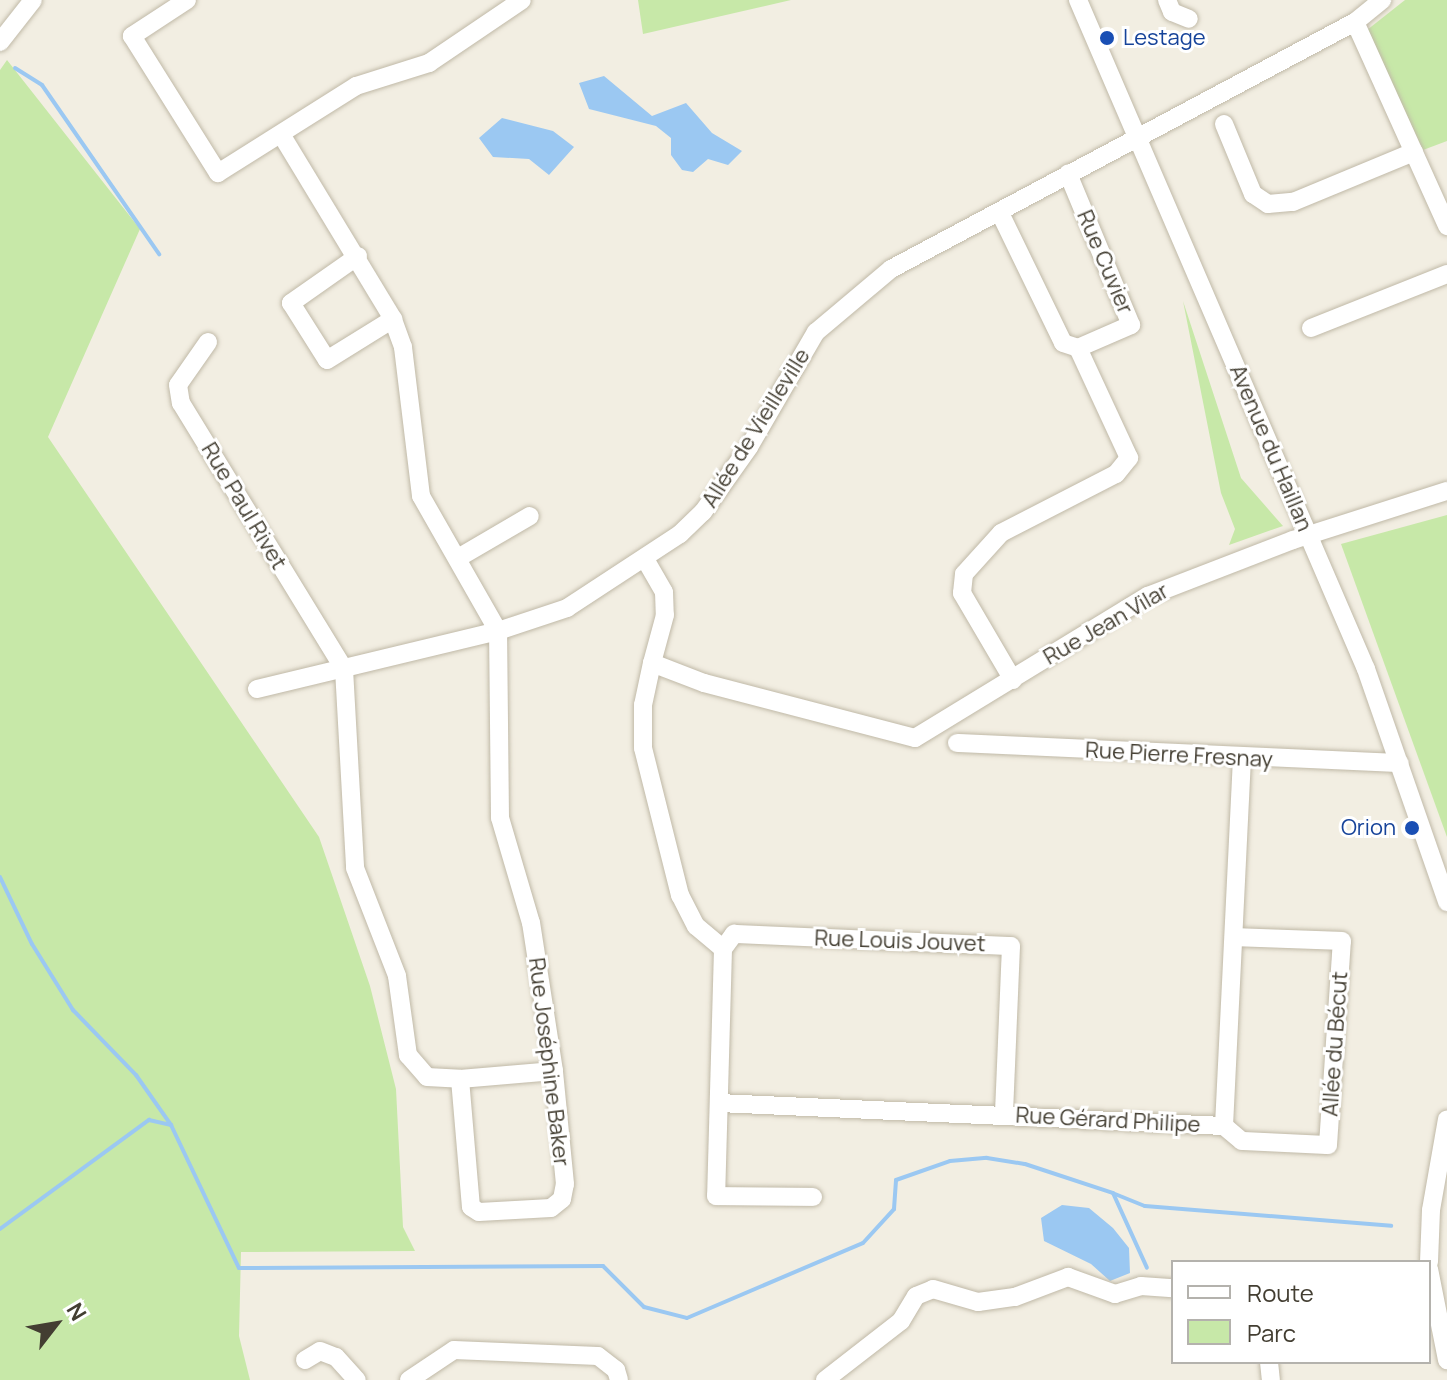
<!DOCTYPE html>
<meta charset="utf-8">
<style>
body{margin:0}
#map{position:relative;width:1447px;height:1380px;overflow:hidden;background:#f2eee2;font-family:Manrope,sans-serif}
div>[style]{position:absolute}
.green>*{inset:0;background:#c7e8a8}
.water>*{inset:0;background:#9bc8f2}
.stream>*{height:4px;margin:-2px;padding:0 2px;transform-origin:2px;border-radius:2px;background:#9bc8f2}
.roads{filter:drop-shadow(0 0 2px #c0b9a7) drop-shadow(0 0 2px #c0b9a7)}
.minor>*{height:18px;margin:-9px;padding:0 9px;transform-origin:9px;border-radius:9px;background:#fff}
.dots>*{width:22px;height:22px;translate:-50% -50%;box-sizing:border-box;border:4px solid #fff;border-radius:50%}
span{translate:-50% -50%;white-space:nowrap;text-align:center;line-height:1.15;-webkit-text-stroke:6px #fff;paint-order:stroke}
.transit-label{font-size:22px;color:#164399}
.left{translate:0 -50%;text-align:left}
.right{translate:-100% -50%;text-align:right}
.street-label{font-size:22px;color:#433e32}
.legend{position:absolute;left:1171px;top:1260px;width:260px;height:104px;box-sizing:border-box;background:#fff;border:2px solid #b4b2ad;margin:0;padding:10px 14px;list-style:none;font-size:24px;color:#433e32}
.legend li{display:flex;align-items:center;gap:16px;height:40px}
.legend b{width:40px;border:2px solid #b4b2ad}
.north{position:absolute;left:16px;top:1284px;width:80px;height:80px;-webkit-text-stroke:6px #fff;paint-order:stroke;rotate:59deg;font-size:22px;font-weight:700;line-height:32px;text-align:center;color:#433e32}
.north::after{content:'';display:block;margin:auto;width:28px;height:36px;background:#433e32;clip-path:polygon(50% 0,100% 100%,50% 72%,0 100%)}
</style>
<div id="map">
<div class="green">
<i style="clip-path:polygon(638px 0,791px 0,643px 34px)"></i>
<i style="clip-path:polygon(1405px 0,1447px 0,1447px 141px,1423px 150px,1367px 30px)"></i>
<i style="clip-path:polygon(7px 60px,140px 229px,48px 437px,319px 837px,370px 986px,396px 1089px,403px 1227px,415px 1251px,241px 1252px,239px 1336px,250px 1380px,0 1380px,0 70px)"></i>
<i style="clip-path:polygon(1183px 301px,1241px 478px,1283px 526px,1229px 545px,1235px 529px,1221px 493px)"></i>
<i style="clip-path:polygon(1447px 515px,1447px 837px,1341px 544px)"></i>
</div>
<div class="water">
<i style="clip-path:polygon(604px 76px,652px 116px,686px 103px,712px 133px,742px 151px,728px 165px,708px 159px,693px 172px,682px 170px,671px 155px,671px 138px,656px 126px,589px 109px,579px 83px)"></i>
<i style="clip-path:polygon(502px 118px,553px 131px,574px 147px,549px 175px,529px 159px,493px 157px,479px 138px)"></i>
<i style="clip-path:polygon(1062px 1205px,1089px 1208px,1113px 1228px,1129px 1248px,1130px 1273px,1110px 1281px,1091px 1264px,1044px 1241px,1041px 1218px)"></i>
</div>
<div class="stream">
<i style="left:15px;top:68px;width:32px;rotate:32deg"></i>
<i style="left:42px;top:85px;width:206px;rotate:55.3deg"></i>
<i style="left:0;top:877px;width:74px;rotate:64.5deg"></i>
<i style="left:32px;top:944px;width:78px;rotate:58.2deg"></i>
<i style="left:73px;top:1010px;width:91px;rotate:45.9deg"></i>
<i style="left:136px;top:1075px;width:61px;rotate:55deg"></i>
<i style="left:1115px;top:1194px;width:32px;rotate:22deg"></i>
<i style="left:1145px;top:1206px;width:247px;rotate:4.6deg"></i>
<i style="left:0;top:1229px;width:185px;rotate:-36.2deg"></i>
<i style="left:149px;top:1120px;width:23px;rotate:13deg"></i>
<i style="left:171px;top:1125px;width:158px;rotate:64.6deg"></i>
<i style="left:239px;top:1268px;width:364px;rotate:-0.3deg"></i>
<i style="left:603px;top:1266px;width:58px;rotate:45deg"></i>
<i style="left:644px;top:1307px;width:44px;rotate:14.3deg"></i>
<i style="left:687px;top:1318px;width:191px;rotate:-23.1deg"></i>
<i style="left:863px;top:1243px;width:46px;rotate:-47.6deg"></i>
<i style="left:894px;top:1209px;width:29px;rotate:-86deg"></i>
<i style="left:896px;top:1180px;width:57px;rotate:-19.4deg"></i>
<i style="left:950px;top:1161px;width:37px;rotate:-5deg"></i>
<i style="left:987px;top:1158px;width:38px;rotate:9deg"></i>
<i style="left:1025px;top:1164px;width:93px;rotate:18.2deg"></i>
<i style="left:1113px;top:1193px;width:82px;rotate:65.6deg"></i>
</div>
<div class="roads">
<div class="minor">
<i style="left:187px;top:0;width:66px;rotate:146.8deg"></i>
<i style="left:132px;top:36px;width:162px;rotate:57.9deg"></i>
<i style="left:218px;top:173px;width:163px;rotate:-32.2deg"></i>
<i style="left:356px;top:86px;width:77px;rotate:-17.5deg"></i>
<i style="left:429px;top:63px;width:112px;rotate:-34.1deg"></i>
<i style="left:1078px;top:0;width:728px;rotate:66.71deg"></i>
<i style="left:1366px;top:669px;width:247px;rotate:70.8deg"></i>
<i style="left:1167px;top:0;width:13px;rotate:67deg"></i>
<i style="left:1172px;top:12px;width:18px;rotate:22deg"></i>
<i style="left:1355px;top:22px;width:224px;rotate:65.7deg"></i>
<i style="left:0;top:42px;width:53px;rotate:-51.8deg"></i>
<i style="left:1224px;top:124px;width:76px;rotate:67.5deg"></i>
<i style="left:1253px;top:194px;width:18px;rotate:34deg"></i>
<i style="left:1268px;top:204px;width:25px;rotate:-5deg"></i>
<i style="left:1293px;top:202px;width:131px;rotate:-22.5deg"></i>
<i style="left:1000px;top:213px;width:144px;rotate:64.1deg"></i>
<i style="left:1063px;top:343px;width:16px;rotate:18deg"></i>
<i style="left:1078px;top:348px;width:58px;rotate:-23.5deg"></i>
<i style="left:1131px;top:325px;width:164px;rotate:-112.6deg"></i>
<i style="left:358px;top:256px;width:82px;rotate:145deg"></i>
<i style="left:291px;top:303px;width:67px;rotate:57.7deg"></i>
<i style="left:327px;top:360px;width:78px;rotate:-31.8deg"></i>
<i style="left:1311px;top:328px;width:146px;rotate:-21.7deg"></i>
<i style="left:208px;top:342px;width:52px;rotate:124.9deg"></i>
<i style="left:178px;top:385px;width:18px;rotate:81deg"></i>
<i style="left:181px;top:403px;width:312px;rotate:58.5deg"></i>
<i style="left:344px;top:669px;width:199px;rotate:86.8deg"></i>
<i style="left:355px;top:868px;width:116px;rotate:68.7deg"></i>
<i style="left:397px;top:976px;width:80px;rotate:82.1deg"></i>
<i style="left:408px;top:1055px;width:29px;rotate:49deg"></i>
<i style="left:427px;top:1077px;width:33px;rotate:3deg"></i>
<i style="left:460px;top:1079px;width:128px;rotate:85.1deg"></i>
<i style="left:471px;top:1207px;width:9px;rotate:32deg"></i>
<i style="left:479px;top:1212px;width:72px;rotate:-3.2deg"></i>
<i style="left:551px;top:1208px;width:14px;rotate:-39deg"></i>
<i style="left:562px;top:1199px;width:15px;rotate:-79deg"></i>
<i style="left:565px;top:1184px;width:114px;rotate:-95.6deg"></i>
<i style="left:554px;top:1071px;width:150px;rotate:-98.8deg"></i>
<i style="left:531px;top:923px;width:109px;rotate:-106.4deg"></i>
<i style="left:500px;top:818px;width:187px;rotate:-90.6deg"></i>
<i style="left:498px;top:631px;width:155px;rotate:-119.7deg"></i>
<i style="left:421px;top:496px;width:150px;rotate:-96.9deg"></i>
<i style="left:403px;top:347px;width:30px;rotate:-110deg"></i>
<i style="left:393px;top:319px;width:216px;rotate:-121.2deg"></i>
<i style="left:458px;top:558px;width:83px;rotate:-30.3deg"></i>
<i style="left:645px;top:559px;width:38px;rotate:60deg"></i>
<i style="left:664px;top:592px;width:23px;rotate:88deg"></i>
<i style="left:665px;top:615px;width:50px;rotate:105.2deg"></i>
<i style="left:652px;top:663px;width:56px;rotate:21deg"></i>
<i style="left:704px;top:683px;width:218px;rotate:14.6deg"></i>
<i style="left:915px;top:738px;width:273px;rotate:-31.4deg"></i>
<i style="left:1148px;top:596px;width:155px;rotate:-21.1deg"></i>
<i style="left:1293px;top:540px;width:162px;rotate:-17.7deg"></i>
<i style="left:652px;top:663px;width:43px;rotate:102.1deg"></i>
<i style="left:643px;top:705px;width:43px;rotate:90deg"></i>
<i style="left:643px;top:748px;width:152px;rotate:75.9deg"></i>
<i style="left:680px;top:895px;width:35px;rotate:63deg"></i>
<i style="left:696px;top:926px;width:35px;rotate:40deg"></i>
<i style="left:1013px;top:680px;width:101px;rotate:-120.4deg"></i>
<i style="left:962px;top:593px;width:19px;rotate:-84deg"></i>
<i style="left:964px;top:574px;width:55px;rotate:-47.9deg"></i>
<i style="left:1001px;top:533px;width:129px;rotate:-27.2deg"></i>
<i style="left:1116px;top:474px;width:21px;rotate:-51deg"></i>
<i style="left:1129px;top:458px;width:121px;rotate:-114.9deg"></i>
<i style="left:257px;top:689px;width:248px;rotate:-13.5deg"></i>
<i style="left:498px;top:631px;width:73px;rotate:-18.4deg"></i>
<i style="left:567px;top:608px;width:135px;rotate:-33.2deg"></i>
<i style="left:680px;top:534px;width:32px;rotate:-44deg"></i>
<i style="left:703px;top:512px;width:80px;rotate:-54.7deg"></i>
<i style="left:749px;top:447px;width:133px;rotate:-59.8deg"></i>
<i style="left:816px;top:332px;width:98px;rotate:-40deg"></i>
<i style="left:891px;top:269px;width:526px;rotate:-28.03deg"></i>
<i style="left:1355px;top:22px;width:35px;rotate:-39deg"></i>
<i style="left:957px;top:743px;width:443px;rotate:2.6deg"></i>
<i style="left:723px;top:949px;width:19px;rotate:-54deg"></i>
<i style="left:734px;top:934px;width:277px;rotate:2.5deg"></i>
<i style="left:1011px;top:946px;width:169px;rotate:92.4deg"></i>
<i style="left:723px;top:949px;width:247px;rotate:91.6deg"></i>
<i style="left:716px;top:1196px;width:97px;rotate:0.6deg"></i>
<i style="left:460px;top:1079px;width:94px;rotate:-4.9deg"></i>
<i style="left:719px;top:1103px;width:506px;rotate:2.61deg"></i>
<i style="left:1224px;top:1126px;width:368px;rotate:-87.2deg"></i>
<i style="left:1224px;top:1126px;width:23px;rotate:40deg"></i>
<i style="left:1242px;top:1141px;width:86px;rotate:2.7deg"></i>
<i style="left:1328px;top:1145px;width:204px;rotate:-86.1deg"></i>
<i style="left:1342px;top:941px;width:108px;rotate:-177.9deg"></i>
<i style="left:1429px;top:1262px;width:52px;rotate:-87.8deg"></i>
<i style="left:1431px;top:1210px;width:92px;rotate:-80deg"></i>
<i style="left:1429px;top:1269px;width:93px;rotate:78.8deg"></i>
<i style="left:305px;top:1360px;width:17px;rotate:-31deg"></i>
<i style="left:320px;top:1351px;width:17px;rotate:21deg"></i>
<i style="left:336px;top:1357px;width:31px;rotate:48deg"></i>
<i style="left:1269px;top:1362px;width:18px;rotate:84deg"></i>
<i style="left:409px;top:1380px;width:54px;rotate:-33.7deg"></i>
<i style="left:454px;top:1350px;width:144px;rotate:2.4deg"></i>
<i style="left:598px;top:1356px;width:23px;rotate:38deg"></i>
<i style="left:616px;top:1370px;width:10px;rotate:73deg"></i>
<i style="left:825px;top:1380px;width:96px;rotate:-37.8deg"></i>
<i style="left:901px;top:1321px;width:29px;rotate:-59deg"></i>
<i style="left:916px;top:1296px;width:18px;rotate:-22deg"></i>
<i style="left:933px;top:1289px;width:47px;rotate:16.1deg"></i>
<i style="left:978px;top:1302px;width:37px;rotate:-8deg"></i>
<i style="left:1015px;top:1297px;width:57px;rotate:-20.7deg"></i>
<i style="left:1068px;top:1277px;width:50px;rotate:19.9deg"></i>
<i style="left:1115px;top:1294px;width:27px;rotate:-17deg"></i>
<i style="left:1141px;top:1286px;width:32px;rotate:4deg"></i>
</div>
</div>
<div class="dots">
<i style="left:1107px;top:38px;background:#1a4fb4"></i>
<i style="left:1412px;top:828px;background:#1a4fb4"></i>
</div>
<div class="transit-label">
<span class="left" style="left:1123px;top:38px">Lestage</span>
<span class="right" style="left:1396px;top:828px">Orion</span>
</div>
<div class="street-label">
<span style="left:1105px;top:262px;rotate:67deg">Rue Cuvier</span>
<span style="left:756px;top:428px;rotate:-58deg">Allée de Vieilleville</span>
<span style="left:1271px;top:448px;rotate:67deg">Avenue du Haillan</span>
<span style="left:244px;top:506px;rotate:59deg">Rue Paul Rivet</span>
<span style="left:1106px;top:624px;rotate:-30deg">Rue Jean Vilar</span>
<span style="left:1179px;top:755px;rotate:3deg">Rue Pierre Fresnay</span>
<span style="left:900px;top:941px;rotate:2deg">Rue Louis Jouvet</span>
<span style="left:1335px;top:1044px;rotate:-86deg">Allée du Bécut</span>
<span style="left:549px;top:1062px;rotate:83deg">Rue Joséphine Baker</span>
<span style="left:1108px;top:1120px;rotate:3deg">Rue Gérard Philipe</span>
</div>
<ul class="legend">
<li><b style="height:10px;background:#fff"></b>Route</li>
<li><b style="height:22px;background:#c7e8a8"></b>Parc</li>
</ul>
<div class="north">N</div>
</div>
